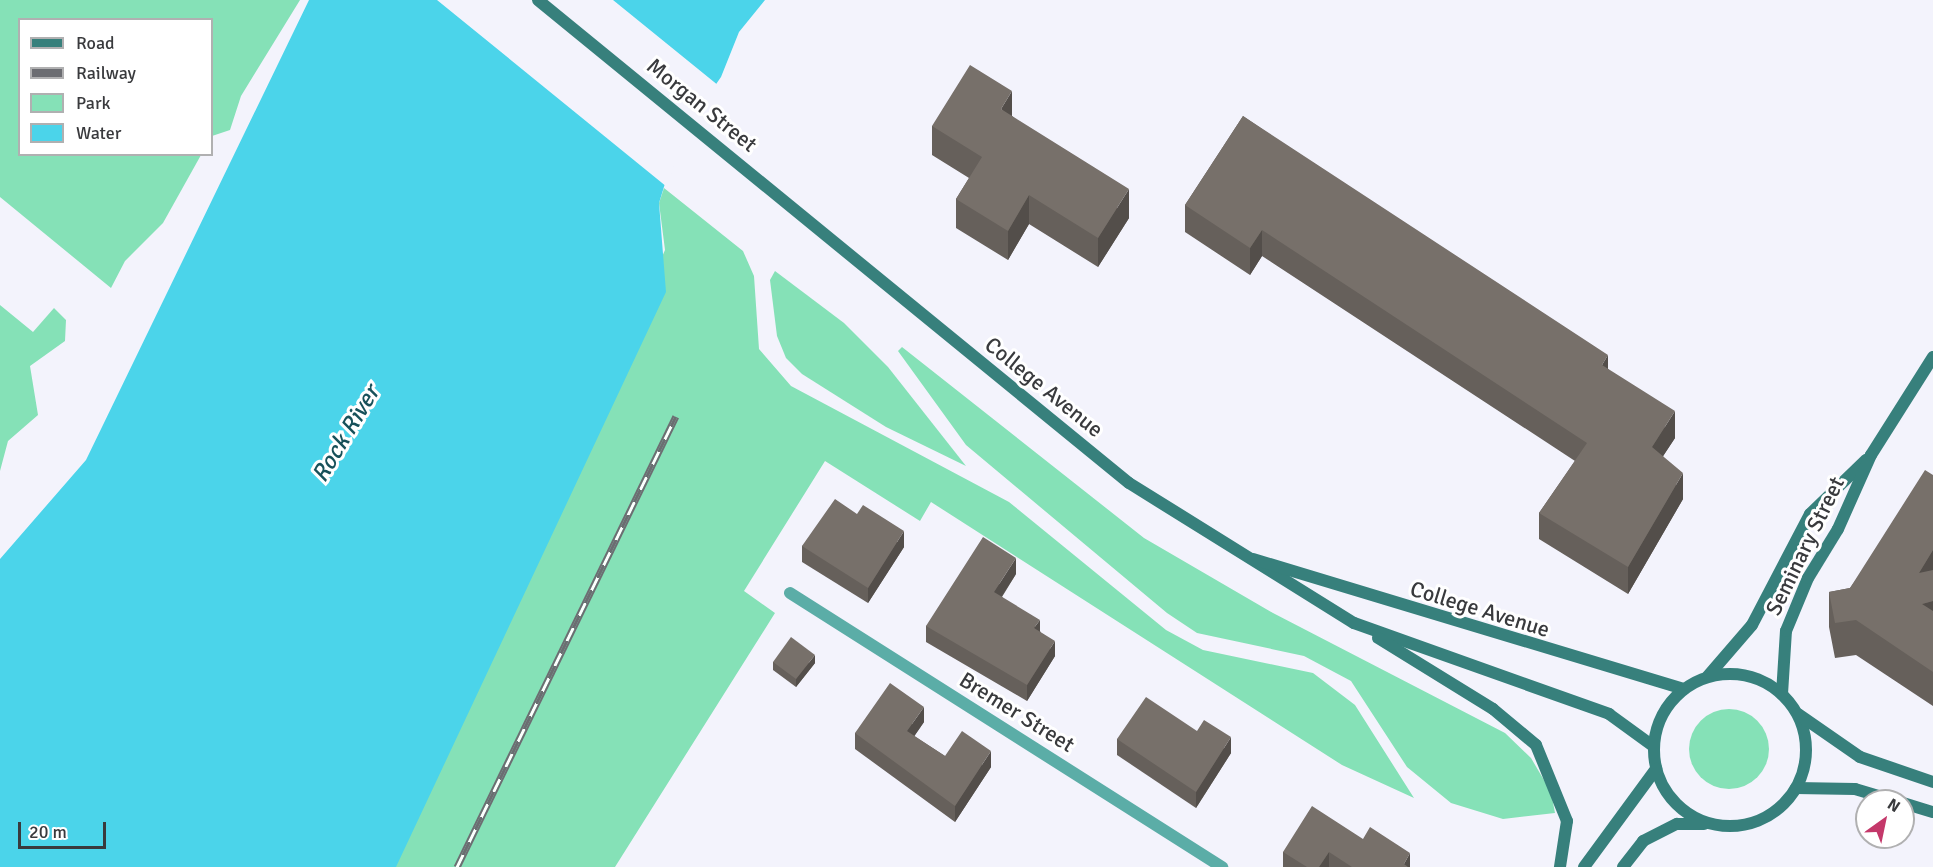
<!DOCTYPE html>
<style>
body{margin:0}
#map{position:relative;width:1933px;height:867px;overflow:hidden;background:#f3f3fc;font-family:Signika,sans-serif}
div>[style]{position:absolute}
.green>*{inset:0;background:#85e1b7}
.round{border-radius:50%}
.water>*{inset:0;background:#4bd4ea}
.pier>*{inset:0;background:#f3f3fc}
.street>*{height:12px;margin:-6px;padding:0 6px;transform-origin:6px;border-radius:6px;background:#5bada7}
.secondary>*{height:12px;margin:-6px;padding:0 6px;transform-origin:6px;border-radius:6px;background:#37807c}
.secondary>.ring{margin:-6px;padding:0;box-sizing:content-box;background:none;border:12px solid #37807c;border-radius:50%}
.rail>*{height:7px;margin-top:-3.5px;transform-origin:0;background:repeating-linear-gradient(90deg,#fff 0 14px,#6c6d72 0 28px);box-sizing:border-box;border-block:2px solid #6c6d72}
.wall>*{inset:0;background:#66605b}
.shaded-wall>*{inset:0;background:#534e4a}
.building>*{inset:0;background:#77706a}
span{translate:-50% -50%;white-space:nowrap;text-align:center;line-height:1.15;-webkit-text-stroke:6px #fff;paint-order:stroke}
.street-label{font-size:22px;color:#393a3d}
.water-label{font-size:24px;color:#17515a;font-style:italic}
.legend{position:absolute;left:18px;top:18px;width:195px;height:138px;box-sizing:border-box;background:#fff;border:2px solid #b0b0b1;margin:0;padding:8px 10px;list-style:none;font-size:18px;color:#393a3d}
.legend li{display:flex;align-items:center;gap:12px;height:30px}
.legend b{width:30px;border:2px solid #b0b0b1}
.north{position:absolute;left:1855px;top:789px;width:60px;height:60px;box-sizing:border-box;background:#fff;border:2px solid #b0b0b1;border-radius:50%;rotate:33deg;font-size:16px;font-weight:700;line-height:24px;text-align:center;color:#393a3d}
.north::after{content:'';display:block;margin:auto;width:21px;height:27px;background:#c4386a;clip-path:polygon(50% 0,100% 100%,50% 72%,0 100%)}
.scale{position:absolute;left:18px;top:822px;width:88px;height:27px;box-sizing:border-box;border:3px solid #393a3d;border-top:0;padding-left:8px;font-size:18px;line-height:21px;white-space:nowrap;color:#393a3d;-webkit-text-stroke:4px #fff;paint-order:stroke}
</style>
<div id="map">
<div class="green">
<i style="clip-path:polygon(0 0,300px 0,241px 96px,230px 130px,212px 136px,212px 20px,20px 20px,20px 154px,201px 155px,163px 223px,125px 261px,111px 288px,0 197px)"></i>
<i style="clip-path:polygon(664px 188px,743px 251px,754px 276px,759px 349px,791px 386px,1009px 502px,1166px 630px,1203px 650px,1313px 673px,1355px 705px,1414px 798px,1342px 765px,931px 502px,920px 521px,825px 461px,744px 591px,775px 613px,615px 867px,395px 867px,665px 250px,659px 203px)"></i>
<i style="clip-path:polygon(775px 271px,844px 323px,888px 367px,966px 466px,886px 427px,802px 374px,786px 358px,777px 336px,770px 280px)"></i>
<i style="clip-path:polygon(0 305px,33px 332px,54px 308px,66px 320px,65px 341px,30px 366px,38px 415px,8px 441px,0 471px)"></i>
<i style="clip-path:polygon(902px 347px,1144px 538px,1273px 613px,1505px 733px,1531px 758px,1551px 792px,1555px 813px,1503px 819px,1451px 803px,1407px 767px,1351px 681px,1304px 656px,1197px 633px,1167px 613px,966px 445px,898px 351px)"></i>
<i class="round" style="left:1689px;top:709px;width:80px;height:80px"></i>
</div>
<div class="water">
<i style="clip-path:polygon(309px 0,765px 0,739px 32px,721px 77px,679px 138px,659px 203px,666px 292px,396px 867px,0 867px,0 559px,86px 460px)"></i>
</div>
<div class="pier">
<i style="clip-path:polygon(437px 0,613px 0,719px 86px,682px 140px,667px 187px)"></i>
</div>
<div class="street">
<i style="left:790px;top:593px;width:512px;rotate:32.39deg"></i>
</div>
<div class="secondary">
<i style="left:538px;top:0;width:763px;rotate:39.26deg"></i>
<i style="left:1129px;top:483px;width:265px;rotate:31.9deg"></i>
<i style="left:1354px;top:623px;width:271px;rotate:19.6deg"></i>
<i style="left:1609px;top:714px;width:54px;rotate:36deg"></i>
<i style="left:1253px;top:559px;width:450px;rotate:16.8deg"></i>
<i style="left:1378px;top:638px;width:135px;rotate:31.7deg"></i>
<i style="left:1493px;top:709px;width:56px;rotate:39.9deg"></i>
<i style="left:1536px;top:745px;width:82px;rotate:67.8deg"></i>
<i style="left:1567px;top:821px;width:47px;rotate:98.7deg"></i>
<i class="ring" style="left:1654px;top:674px;width:140px;height:140px"></i>
<i style="left:1708px;top:676px;width:67px;rotate:-49.2deg"></i>
<i style="left:1752px;top:625px;width:125px;rotate:-62.4deg"></i>
<i style="left:1810px;top:514px;width:78px;rotate:-44deg"></i>
<i style="left:1782px;top:694px;width:63px;rotate:-86.4deg"></i>
<i style="left:1786px;top:631px;width:57px;rotate:-67.5deg"></i>
<i style="left:1808px;top:578px;width:57px;rotate:-58.5deg"></i>
<i style="left:1838px;top:529px;width:81px;rotate:-66deg"></i>
<i style="left:1871px;top:455px;width:116px;rotate:-57.7deg"></i>
<i style="left:1798px;top:714px;width:75px;rotate:34.7deg"></i>
<i style="left:1860px;top:757px;width:77px;rotate:18.9deg"></i>
<i style="left:1796px;top:788px;width:59px;rotate:1deg"></i>
<i style="left:1855px;top:789px;width:42px;rotate:16.7deg"></i>
<i style="left:1903px;top:803px;width:31px;rotate:17deg"></i>
<i style="left:1584px;top:867px;width:122px;rotate:-53.7deg"></i>
<i style="left:1623px;top:867px;width:33px;rotate:-52deg"></i>
<i style="left:1643px;top:841px;width:38px;rotate:-27deg"></i>
<i style="left:1677px;top:824px;width:27px"></i>
</div>
<div class="rail">
<i style="left:457px;top:867px;width:501px;rotate:-64.1deg"></i>
</div>
<div class="wall">
<i style="clip-path:polygon(1012px 116px,1129px 218px,1098px 267px,1029px 224px,1008px 260px,956px 228px,956px 199px,969px 178px,932px 155px,932px 126px)"></i>
<i style="clip-path:polygon(1243px 116px,1608px 369px,1675px 438px,1663px 456px,1683px 499px,1628px 594px,1539px 539px,1539px 513px,1575px 461px,1262px 256px,1250px 275px,1185px 232px,1185px 205px)"></i>
<i style="clip-path:polygon(1933px 475px,1933px 706px,1856px 655px,1835px 658px,1829px 627px,1829px 592px,1850px 588px)"></i>
<i style="clip-path:polygon(857px 514px,904px 547px,868px 603px,802px 562px,802px 546px)"></i>
<i style="clip-path:polygon(1016px 574px,1002px 597px,1040px 631px,1055px 656px,1027px 701px,926px 642px,926px 626px)"></i>
<i style="clip-path:polygon(773px 662px,815px 663px,796px 687px,773px 670px)"></i>
<i style="clip-path:polygon(924px 722px,914px 736px,945px 756px,991px 767px,955px 822px,855px 749px,855px 733px)"></i>
<i style="clip-path:polygon(1197px 731px,1231px 753px,1196px 808px,1117px 755px,1117px 739px)"></i>
<i style="clip-path:polygon(1363px 839px,1410px 867px,1283px 867px,1283px 852px)"></i>
</div>
<div class="shaded-wall">
<i style="clip-path:polygon(1012px 91px,1012px 120px,1001px 109px)"></i>
<i style="clip-path:polygon(1129px 189px,1129px 218px,1098px 267px,1098px 238px)"></i>
<i style="clip-path:polygon(1029px 195px,1029px 224px,1008px 260px,1008px 231px)"></i>
<i style="clip-path:polygon(1262px 230px,1262px 256px,1250px 275px,1250px 248px)"></i>
<i style="clip-path:polygon(1608px 355px,1608px 382px,1602px 365px)"></i>
<i style="clip-path:polygon(1675px 411px,1675px 438px,1652px 473px,1652px 447px)"></i>
<i style="clip-path:polygon(1683px 473px,1683px 499px,1628px 594px,1628px 567px)"></i>
<i style="clip-path:polygon(904px 531px,904px 547px,868px 603px,868px 588px)"></i>
<i style="clip-path:polygon(1933px 550px,1933px 585px,1919px 573px)"></i>
<i style="clip-path:polygon(1016px 558px,1016px 574px,994px 608px,994px 592px)"></i>
<i style="clip-path:polygon(1933px 601px,1933px 636px,1922px 604px)"></i>
<i style="clip-path:polygon(1040px 620px,1040px 635px,1034px 628px)"></i>
<i style="clip-path:polygon(1055px 641px,1055px 656px,1027px 701px,1027px 685px)"></i>
<i style="clip-path:polygon(815px 655px,815px 663px,796px 687px,796px 679px)"></i>
<i style="clip-path:polygon(924px 707px,924px 722px,907px 747px,907px 731px)"></i>
<i style="clip-path:polygon(1231px 737px,1231px 753px,1196px 808px,1196px 792px)"></i>
<i style="clip-path:polygon(991px 751px,991px 767px,955px 822px,955px 806px)"></i>
<i style="clip-path:polygon(1329px 852px,1329px 867px,1319px 867px)"></i>
<i style="clip-path:polygon(1410px 853px,1410px 867px,1404px 867px,1404px 864px)"></i>
</div>
<div class="building">
<i style="clip-path:polygon(970px 65px,1012px 91px,1001px 109px,1129px 189px,1098px 238px,1029px 195px,1008px 231px,956px 199px,982px 157px,932px 126px)"></i>
<i style="clip-path:polygon(1243px 116px,1608px 355px,1602px 365px,1675px 411px,1652px 447px,1683px 473px,1628px 567px,1539px 513px,1587px 443px,1262px 230px,1250px 248px,1185px 205px)"></i>
<i style="clip-path:polygon(1925px 470px,1933px 475px,1933px 550px,1919px 573px,1933px 570px,1933px 601px,1922px 604px,1933px 611px,1933px 672px,1856px 620px,1835px 623px,1829px 592px,1850px 588px)"></i>
<i style="clip-path:polygon(835px 499px,857px 514px,863px 505px,904px 531px,868px 588px,802px 546px)"></i>
<i style="clip-path:polygon(983px 537px,1016px 558px,994px 592px,1040px 620px,1034px 628px,1055px 641px,1027px 685px,926px 626px)"></i>
<i style="clip-path:polygon(791px 637px,815px 655px,796px 679px,773px 662px)"></i>
<i style="clip-path:polygon(890px 683px,924px 707px,907px 731px,945px 756px,962px 731px,991px 751px,955px 806px,855px 733px)"></i>
<i style="clip-path:polygon(1146px 697px,1197px 731px,1204px 720px,1231px 737px,1196px 792px,1117px 739px)"></i>
<i style="clip-path:polygon(1312px 806px,1363px 839px,1370px 827px,1410px 853px,1404px 864px,1408px 867px,1352px 867px,1329px 852px,1319px 867px,1307px 867px,1283px 852px)"></i>
</div>
<div class="street-label">
<span style="left:702px;top:105px;rotate:39deg">Morgan Street</span>
<span style="left:1044px;top:387px;rotate:39deg">College Avenue</span>
<span style="left:1805px;top:546px;rotate:-64deg">Seminary Street</span>
<span style="left:1480px;top:609px;rotate:17deg">College Avenue</span>
<span style="left:1017px;top:712px;rotate:32deg">Bremer Street</span>
</div>
<div class="water-label">
<span style="left:346px;top:434px;rotate:-59deg">Rock River</span>
</div>
<ul class="legend">
<li><b style="height:8px;background:#37807c"></b>Road</li>
<li><b style="height:8px;background:#6c6d72"></b>Railway</li>
<li><b style="height:16px;background:#85e1b7"></b>Park</li>
<li><b style="height:16px;background:#4bd4ea"></b>Water</li>
</ul>
<div class="north">N</div>
<div class="scale">20 m</div>
</div>
